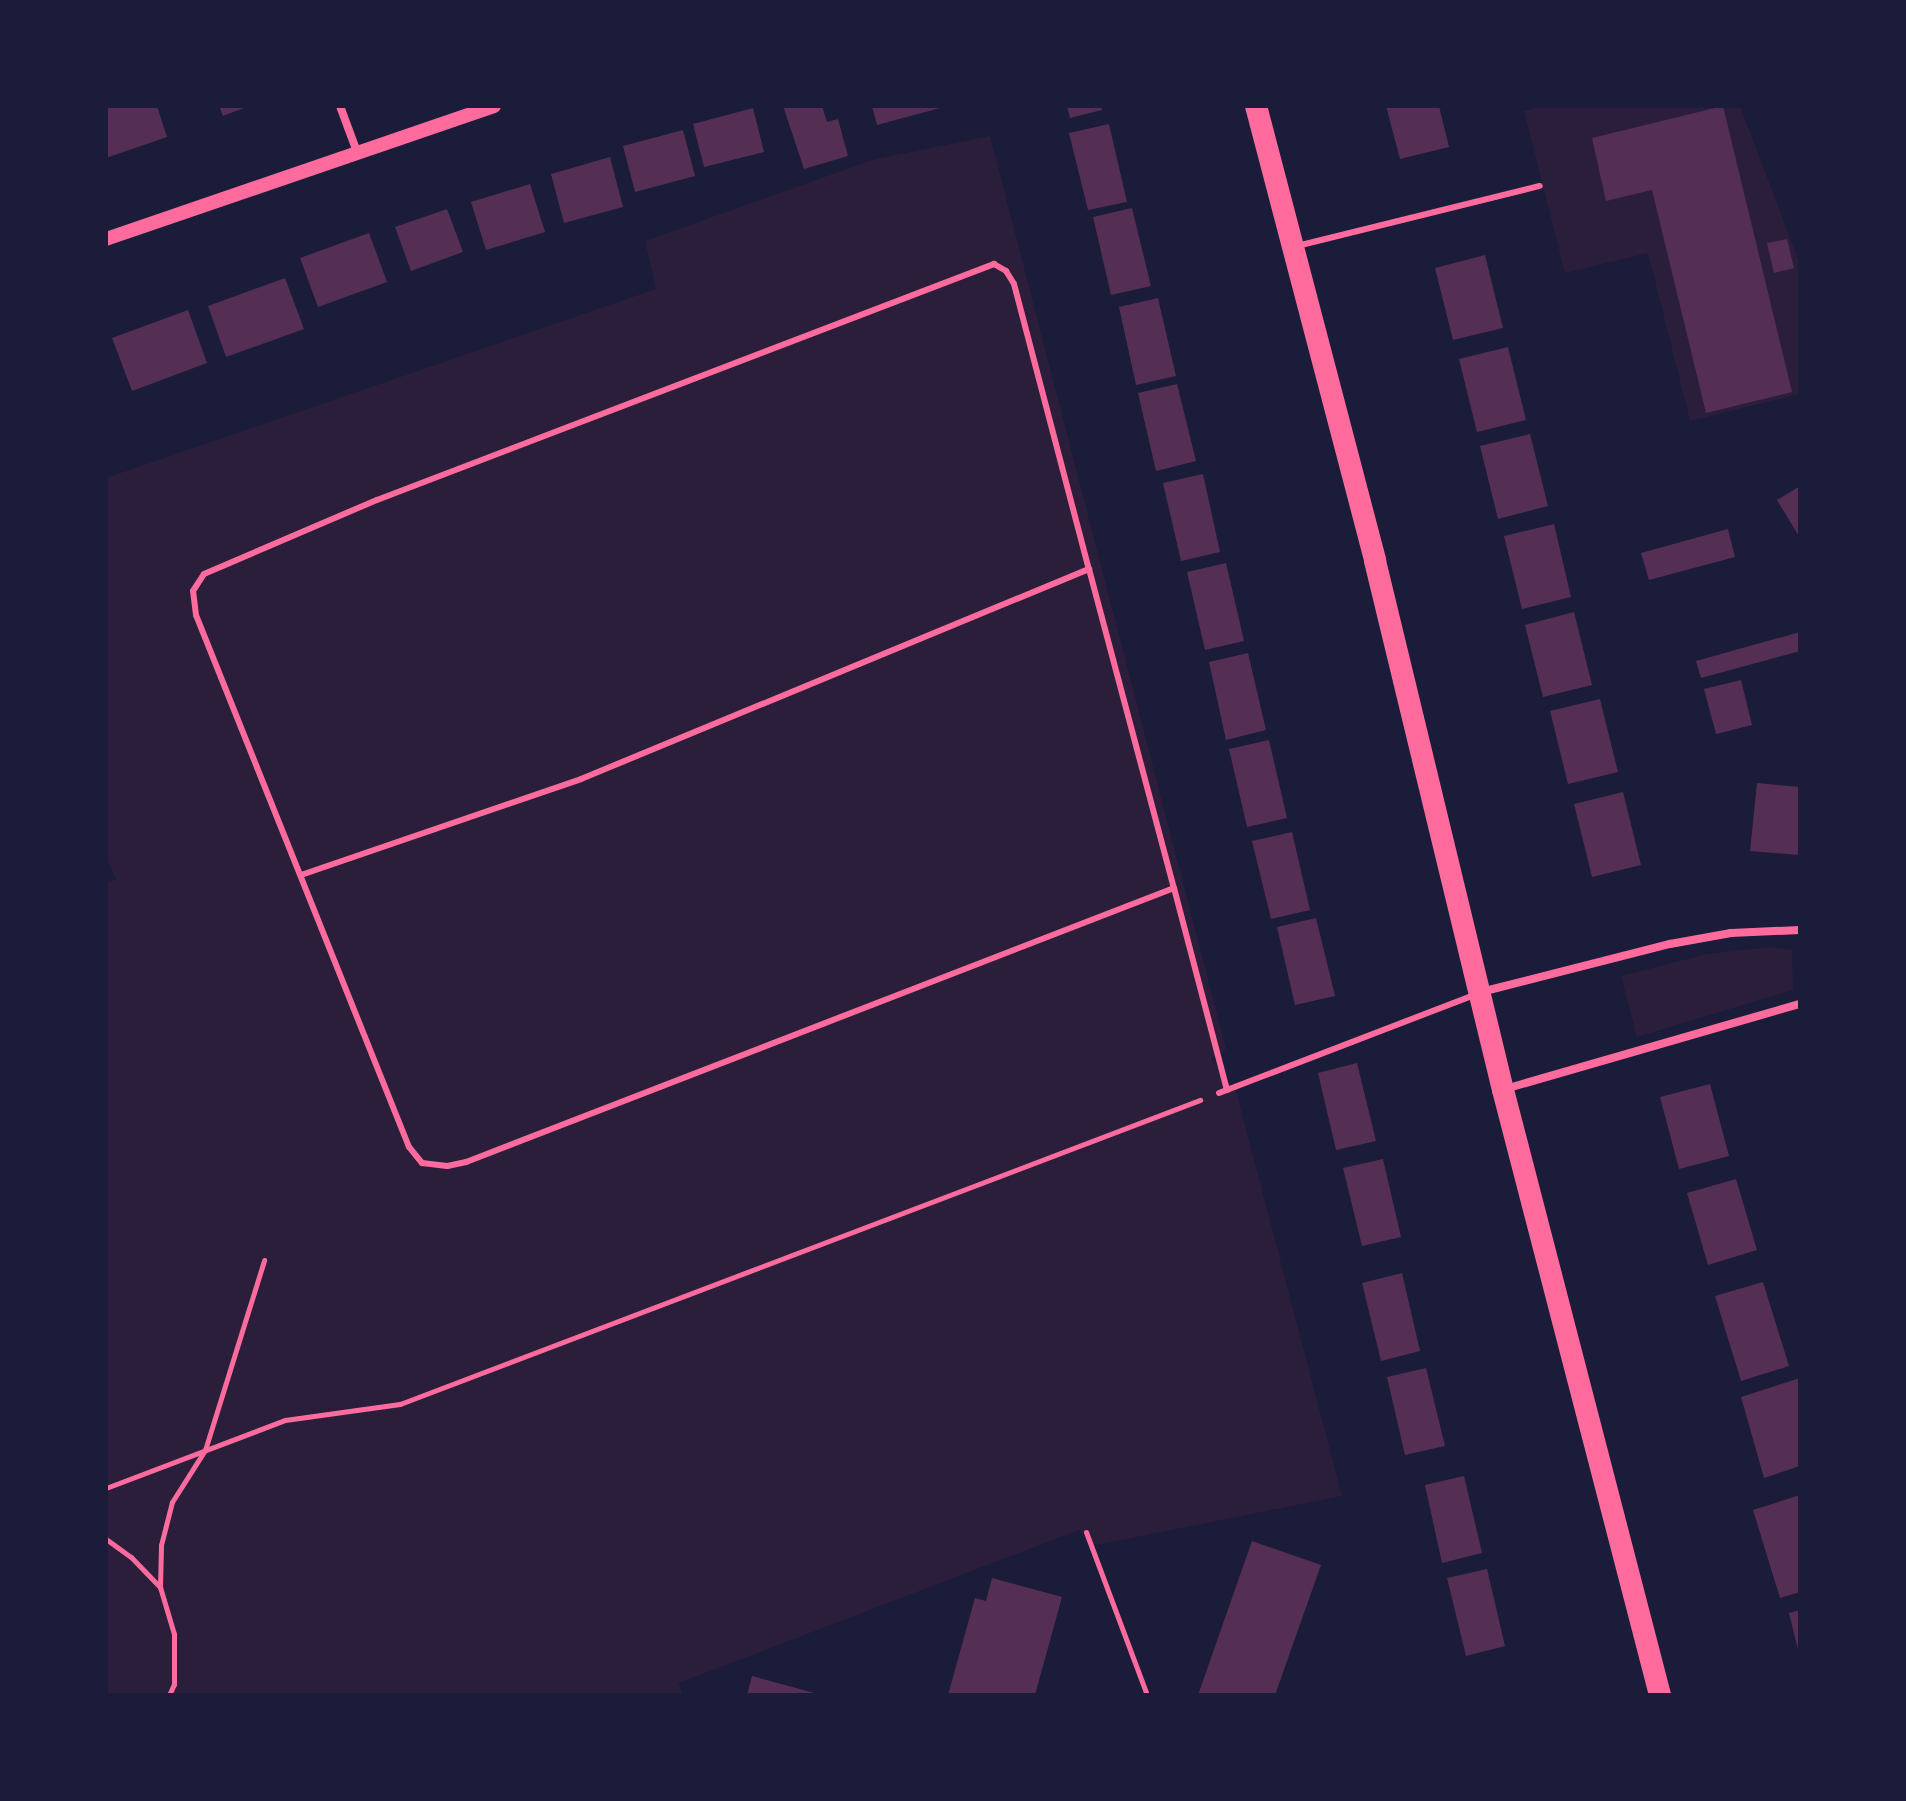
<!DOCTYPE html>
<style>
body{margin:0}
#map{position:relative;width:1906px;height:1801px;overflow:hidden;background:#1b1b3a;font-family:"Titillium Web",sans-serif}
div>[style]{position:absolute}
.green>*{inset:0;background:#2a1e3b}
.building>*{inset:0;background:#542f53}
.path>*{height:5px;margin:-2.5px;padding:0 2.5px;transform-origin:2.5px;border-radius:2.5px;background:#ff6b9d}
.service>*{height:6px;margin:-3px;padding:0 3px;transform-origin:3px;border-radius:3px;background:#ff6b9d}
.minor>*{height:8px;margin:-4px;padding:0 4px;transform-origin:4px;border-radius:4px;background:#ff6b9d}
.tertiary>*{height:14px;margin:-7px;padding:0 7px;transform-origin:7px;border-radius:7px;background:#ff6b9d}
.trunk>*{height:22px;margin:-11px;padding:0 11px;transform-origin:11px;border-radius:11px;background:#ff6b9d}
span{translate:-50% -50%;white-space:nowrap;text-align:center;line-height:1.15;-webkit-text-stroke:8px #1b1b3a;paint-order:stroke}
.frame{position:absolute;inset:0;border:108px solid #1b1b3a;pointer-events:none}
</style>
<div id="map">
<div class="green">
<i style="clip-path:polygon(1542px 106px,1740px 106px,1800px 264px,1800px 394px,1690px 421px,1648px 253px,1565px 273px,1524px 111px)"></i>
<i style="clip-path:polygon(990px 136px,1226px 1049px,1211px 1059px,1236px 1091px,1342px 1496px,1096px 1545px,1079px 1530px,679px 1683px,683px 1695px,106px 1695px,106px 884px,116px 879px,106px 857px,106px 478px,656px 289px,645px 241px,875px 159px)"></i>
<i style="clip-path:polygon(1770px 947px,1792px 950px,1793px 990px,1637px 1037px,1621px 976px,1707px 954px)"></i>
</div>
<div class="building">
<i style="clip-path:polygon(106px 106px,157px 106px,167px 137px,106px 158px)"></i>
<i style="clip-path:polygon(219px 106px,249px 106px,223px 116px)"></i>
<i style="clip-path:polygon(783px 106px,822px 106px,827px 122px,838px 119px,848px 156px,804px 169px)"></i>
<i style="clip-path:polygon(872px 106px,943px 106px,944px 107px,877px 125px)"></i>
<i style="clip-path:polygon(1067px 106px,1101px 106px,1102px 110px,1070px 118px)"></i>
<i style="clip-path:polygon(1386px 106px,1439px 106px,1449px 147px,1400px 159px)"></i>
<i style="clip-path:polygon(1723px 106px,1792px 392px,1706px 413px,1652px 190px,1606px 201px,1592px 138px)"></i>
<i style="clip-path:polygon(753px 108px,764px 152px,704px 167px,693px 124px)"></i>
<i style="clip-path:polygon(1109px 124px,1127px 202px,1088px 210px,1069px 133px)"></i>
<i style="clip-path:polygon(683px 130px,695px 176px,635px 192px,623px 146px)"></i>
<i style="clip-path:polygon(610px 157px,623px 207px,564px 223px,551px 174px)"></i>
<i style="clip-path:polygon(530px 184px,545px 232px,486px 250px,471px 202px)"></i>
<i style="clip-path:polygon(1132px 208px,1151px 286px,1111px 295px,1093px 217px)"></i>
<i style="clip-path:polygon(447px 209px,463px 252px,411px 271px,395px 227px)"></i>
<i style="clip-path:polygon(369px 233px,387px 282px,318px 307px,300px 258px)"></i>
<i style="clip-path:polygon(1787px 239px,1794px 268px,1774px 273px,1767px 243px)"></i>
<i style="clip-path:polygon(1485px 255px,1503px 328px,1453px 340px,1435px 268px)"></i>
<i style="clip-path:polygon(285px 278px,304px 329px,226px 357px,208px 306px)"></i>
<i style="clip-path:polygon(1158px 298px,1176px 376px,1136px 385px,1119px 307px)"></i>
<i style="clip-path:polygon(188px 310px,207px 363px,132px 391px,112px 338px)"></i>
<i style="clip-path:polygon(1508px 347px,1526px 420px,1477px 432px,1459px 359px)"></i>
<i style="clip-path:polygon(1177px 384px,1196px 461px,1156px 471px,1138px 393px)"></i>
<i style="clip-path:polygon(1530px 434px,1548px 506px,1498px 519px,1480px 446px)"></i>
<i style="clip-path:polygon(1203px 474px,1220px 552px,1181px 561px,1163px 483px)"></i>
<i style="clip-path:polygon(1800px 486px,1800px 538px,1777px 500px)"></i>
<i style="clip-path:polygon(1554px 524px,1571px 597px,1522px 609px,1504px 536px)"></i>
<i style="clip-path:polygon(1728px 529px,1735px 557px,1649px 580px,1641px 553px)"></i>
<i style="clip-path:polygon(1226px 563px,1244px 641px,1205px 650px,1187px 572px)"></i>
<i style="clip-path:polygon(1574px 612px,1592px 685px,1543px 697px,1525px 625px)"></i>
<i style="clip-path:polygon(1800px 632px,1800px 651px,1701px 678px,1696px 661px)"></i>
<i style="clip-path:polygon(1248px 653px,1266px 730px,1226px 740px,1209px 662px)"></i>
<i style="clip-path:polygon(1741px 680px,1752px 725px,1716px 734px,1704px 689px)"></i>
<i style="clip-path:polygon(1600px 699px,1618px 772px,1568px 784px,1550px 711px)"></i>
<i style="clip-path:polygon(1269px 740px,1287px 818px,1247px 827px,1229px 749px)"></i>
<i style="clip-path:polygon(1757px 783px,1800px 787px,1800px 855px,1750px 851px)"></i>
<i style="clip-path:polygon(1623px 792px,1641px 865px,1592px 877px,1574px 804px)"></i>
<i style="clip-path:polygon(1292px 832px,1310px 910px,1271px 919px,1252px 841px)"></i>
<i style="clip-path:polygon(1316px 918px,1335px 996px,1295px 1005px,1277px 927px)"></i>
<i style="clip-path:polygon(1357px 1063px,1376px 1141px,1336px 1150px,1318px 1073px)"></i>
<i style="clip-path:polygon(1710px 1084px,1729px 1156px,1679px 1169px,1660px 1097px)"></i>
<i style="clip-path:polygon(1383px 1159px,1401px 1237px,1362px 1246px,1343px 1168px)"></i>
<i style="clip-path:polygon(1736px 1179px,1757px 1250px,1708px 1265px,1687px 1193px)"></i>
<i style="clip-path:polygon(1402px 1273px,1420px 1351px,1381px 1361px,1362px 1283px)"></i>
<i style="clip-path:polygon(1763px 1282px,1789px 1366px,1741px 1381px,1715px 1296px)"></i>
<i style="clip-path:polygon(1426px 1368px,1445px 1446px,1405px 1455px,1387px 1377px)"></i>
<i style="clip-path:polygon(1800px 1378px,1800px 1466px,1764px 1478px,1741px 1397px)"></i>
<i style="clip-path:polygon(1464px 1476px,1482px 1553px,1442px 1563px,1425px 1485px)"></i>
<i style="clip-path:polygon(1800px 1495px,1800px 1592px,1780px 1598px,1753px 1510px)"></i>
<i style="clip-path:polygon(1252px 1541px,1321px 1565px,1275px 1695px,1198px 1695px)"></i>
<i style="clip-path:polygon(1487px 1569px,1505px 1646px,1466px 1656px,1447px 1578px)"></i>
<i style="clip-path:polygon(992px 1578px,1062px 1597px,1035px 1695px,948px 1695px,975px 1598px,986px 1601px)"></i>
<i style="clip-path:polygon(1800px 1610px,1800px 1654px,1799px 1654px,1789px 1613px)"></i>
<i style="clip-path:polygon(752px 1676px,818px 1694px,818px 1695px,747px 1695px)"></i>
</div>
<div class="path">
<i style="left:106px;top:1488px;width:191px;rotate:-20.8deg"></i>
<i style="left:285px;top:1420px;width:116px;rotate:-7.9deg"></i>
<i style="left:400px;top:1404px;width:856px;rotate:-20.81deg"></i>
<i style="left:1086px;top:1532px;width:174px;rotate:69.5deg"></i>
<i style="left:106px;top:1539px;width:31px;rotate:36deg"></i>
<i style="left:131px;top:1557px;width:42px;rotate:46deg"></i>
<i style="left:160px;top:1587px;width:49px;rotate:73.4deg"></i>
<i style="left:174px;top:1634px;width:50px;rotate:90deg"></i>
<i style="left:174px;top:1684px;width:12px;rotate:114deg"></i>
<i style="left:160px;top:1587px;width:42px;rotate:-88.6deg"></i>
<i style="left:161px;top:1545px;width:44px;rotate:-75.7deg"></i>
<i style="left:172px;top:1502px;width:62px;rotate:-57.6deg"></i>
<i style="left:205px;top:1450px;width:199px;rotate:-72.7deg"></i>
</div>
<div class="service">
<i style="left:1297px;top:246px;width:250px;rotate:-13.9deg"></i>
<i style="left:301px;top:875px;width:296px;rotate:-18.9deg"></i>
<i style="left:581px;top:779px;width:550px;rotate:-22.46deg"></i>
<i style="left:1174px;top:888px;width:759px;rotate:158.84deg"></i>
<i style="left:466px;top:1162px;width:19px;rotate:168deg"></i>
<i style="left:447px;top:1166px;width:25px;rotate:-173deg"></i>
<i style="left:422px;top:1163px;width:21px;rotate:-129deg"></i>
<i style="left:409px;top:1147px;width:573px;rotate:-111.82deg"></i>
<i style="left:196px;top:615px;width:24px;rotate:-97deg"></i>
<i style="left:193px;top:591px;width:20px;rotate:-57deg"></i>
<i style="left:204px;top:574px;width:188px;rotate:-23.2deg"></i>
<i style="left:377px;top:500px;width:661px;rotate:-20.93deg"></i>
<i style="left:994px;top:264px;width:14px;rotate:30deg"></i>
<i style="left:1006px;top:271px;width:15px;rotate:58deg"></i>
<i style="left:1014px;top:284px;width:295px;rotate:75.3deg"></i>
<i style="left:1089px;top:569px;width:330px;rotate:75.1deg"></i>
<i style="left:1174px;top:888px;width:209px;rotate:75.3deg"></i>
<i style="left:1219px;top:1093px;width:276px;rotate:-21deg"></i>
</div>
<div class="minor">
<i style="left:340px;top:106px;width:49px;rotate:69.7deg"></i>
<i style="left:1481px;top:992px;width:195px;rotate:-14.3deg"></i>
<i style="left:1670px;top:944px;width:62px;rotate:-10.2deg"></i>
<i style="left:1731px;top:933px;width:69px;rotate:-2.5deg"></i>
<i style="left:1505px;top:1089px;width:307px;rotate:-16.1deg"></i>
</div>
<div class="tertiary">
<i style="left:106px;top:239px;width:410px;rotate:-18.9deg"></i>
</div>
<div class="trunk">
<i style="left:1256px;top:106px;width:470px;rotate:75.3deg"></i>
<i style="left:1375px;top:561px;width:544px;rotate:76.4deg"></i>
<i style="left:1503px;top:1090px;width:625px;rotate:75.45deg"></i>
</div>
<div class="frame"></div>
</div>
